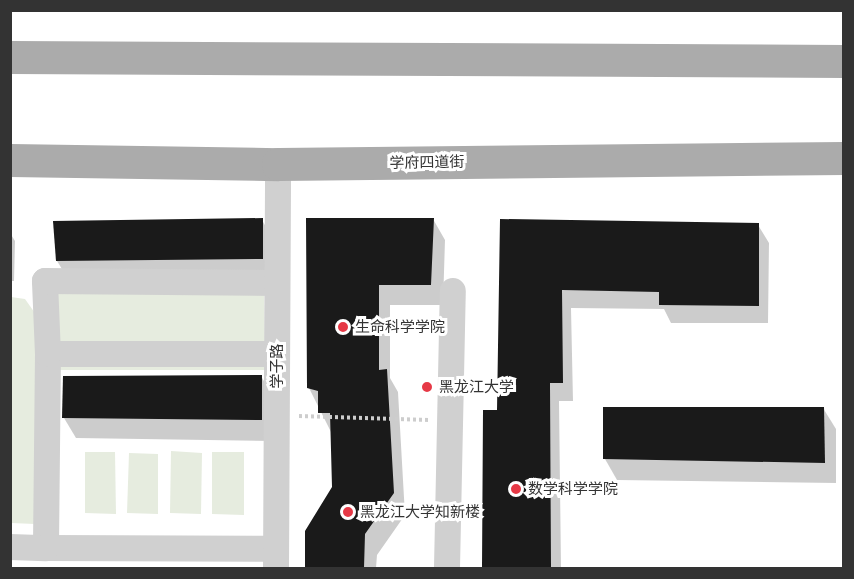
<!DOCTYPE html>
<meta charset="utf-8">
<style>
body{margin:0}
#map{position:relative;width:854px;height:579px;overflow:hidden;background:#fff;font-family:Commissioner,"Noto Sans SC",sans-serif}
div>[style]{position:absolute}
.green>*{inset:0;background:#e6ecdf}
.shadow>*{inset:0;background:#0003}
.building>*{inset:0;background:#1a1a1a}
.path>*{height:4px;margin-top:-2px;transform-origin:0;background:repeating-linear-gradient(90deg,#cdcdcd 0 3px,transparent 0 6px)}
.minor>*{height:26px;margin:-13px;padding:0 13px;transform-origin:13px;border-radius:13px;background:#d0d0d0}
.major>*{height:33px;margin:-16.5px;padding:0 16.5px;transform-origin:16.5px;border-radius:16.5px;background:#ababab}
.dots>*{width:16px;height:16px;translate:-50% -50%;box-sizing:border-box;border:3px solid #fff;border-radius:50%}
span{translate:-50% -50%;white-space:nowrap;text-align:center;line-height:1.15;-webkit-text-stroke:6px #fff;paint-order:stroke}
.street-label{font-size:15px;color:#333}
.poi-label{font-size:15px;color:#333}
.left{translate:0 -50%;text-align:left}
.frame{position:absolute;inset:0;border:12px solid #333;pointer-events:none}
</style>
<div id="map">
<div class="green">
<i style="clip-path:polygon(54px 287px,264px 288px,265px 370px,57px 370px)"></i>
<i style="clip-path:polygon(11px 297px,25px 299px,42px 323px,35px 524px,11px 523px)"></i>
<i style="clip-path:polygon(171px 451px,202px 453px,201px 514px,170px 513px)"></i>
<i style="clip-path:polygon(85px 452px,115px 452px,116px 514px,85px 513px)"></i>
<i style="clip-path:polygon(212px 452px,244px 452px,244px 515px,212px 514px)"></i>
<i style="clip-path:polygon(129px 453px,158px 454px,158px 514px,127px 513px)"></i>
</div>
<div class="shadow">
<i style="clip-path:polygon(349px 10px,844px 10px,844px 11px,349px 11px)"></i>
<i style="clip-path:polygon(308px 219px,433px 219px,445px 240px,443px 305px,390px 305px,390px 378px,398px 392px,405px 515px,377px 555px,376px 568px,307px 568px,306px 532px,333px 488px,332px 434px,309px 388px)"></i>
<i style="clip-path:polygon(262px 220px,274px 241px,274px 279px,70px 282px,57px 261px)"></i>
<i style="clip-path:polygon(502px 221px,758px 225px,769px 243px,768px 323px,671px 323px,664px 309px,571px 308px,573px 401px,559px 401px,561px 568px,483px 568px,484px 412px,499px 412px)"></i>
<i style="clip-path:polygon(10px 233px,15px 241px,14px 281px,10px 281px)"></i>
<i style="clip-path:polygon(261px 376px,273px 397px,273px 441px,76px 438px,64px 418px)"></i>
<i style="clip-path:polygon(823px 408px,836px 429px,836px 483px,617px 480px,605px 459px)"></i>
</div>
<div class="building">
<i style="clip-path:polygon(263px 218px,263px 259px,56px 261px,53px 221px)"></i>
<i style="clip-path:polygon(306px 218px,434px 218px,431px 285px,379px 285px,379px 370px,387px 369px,394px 493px,365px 534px,364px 568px,305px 568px,305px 531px,332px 487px,330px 413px,318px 413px,318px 391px,307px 388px)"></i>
<i style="clip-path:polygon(500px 219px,759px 223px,759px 306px,659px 305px,659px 292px,562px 290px,563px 383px,550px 383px,551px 568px,482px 568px,483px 410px,497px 410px)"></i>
<i style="clip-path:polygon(262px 375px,262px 420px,62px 418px,63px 376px)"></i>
<i style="clip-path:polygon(603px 407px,824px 407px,825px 463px,603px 459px)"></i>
</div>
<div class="path">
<i style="left:299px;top:416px;width:130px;rotate:1.8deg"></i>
</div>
<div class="minor">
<i style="left:48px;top:354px;width:194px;rotate:90.6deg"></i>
<i style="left:46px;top:548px;width:230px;rotate:0.2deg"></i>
<i style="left:277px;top:354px;width:229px;rotate:180deg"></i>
<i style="left:48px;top:354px;width:73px;rotate:-92.4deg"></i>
<i style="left:45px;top:281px;width:232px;rotate:0.5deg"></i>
<i style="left:10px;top:547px;width:36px;rotate:2deg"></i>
<i style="left:276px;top:568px;width:404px;rotate:-89.7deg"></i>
<i style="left:447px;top:568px;width:277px;rotate:-88.8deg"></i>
</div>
<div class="major">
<i style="left:10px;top:57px;width:834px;rotate:0.27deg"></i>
<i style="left:10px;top:160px;width:268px;rotate:0.9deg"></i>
<i style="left:278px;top:164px;width:566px;rotate:-0.61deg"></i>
</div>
<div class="dots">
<i style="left:343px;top:327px;background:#e63946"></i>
<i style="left:427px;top:387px;background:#e63946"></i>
<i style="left:516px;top:489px;background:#e63946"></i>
<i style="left:348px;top:512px;background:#e63946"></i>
</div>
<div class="street-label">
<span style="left:427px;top:162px;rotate:-1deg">学府四道街</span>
<span style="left:277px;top:366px;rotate:-90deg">学子路</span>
</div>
<div class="poi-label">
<span class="left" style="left:355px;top:327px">生命科学学院</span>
<span class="left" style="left:439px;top:387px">黑龙江大学</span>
<span class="left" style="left:528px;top:489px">数学科学学院</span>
<span class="left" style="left:360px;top:512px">黑龙江大学知新楼</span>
</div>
<div class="frame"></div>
</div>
